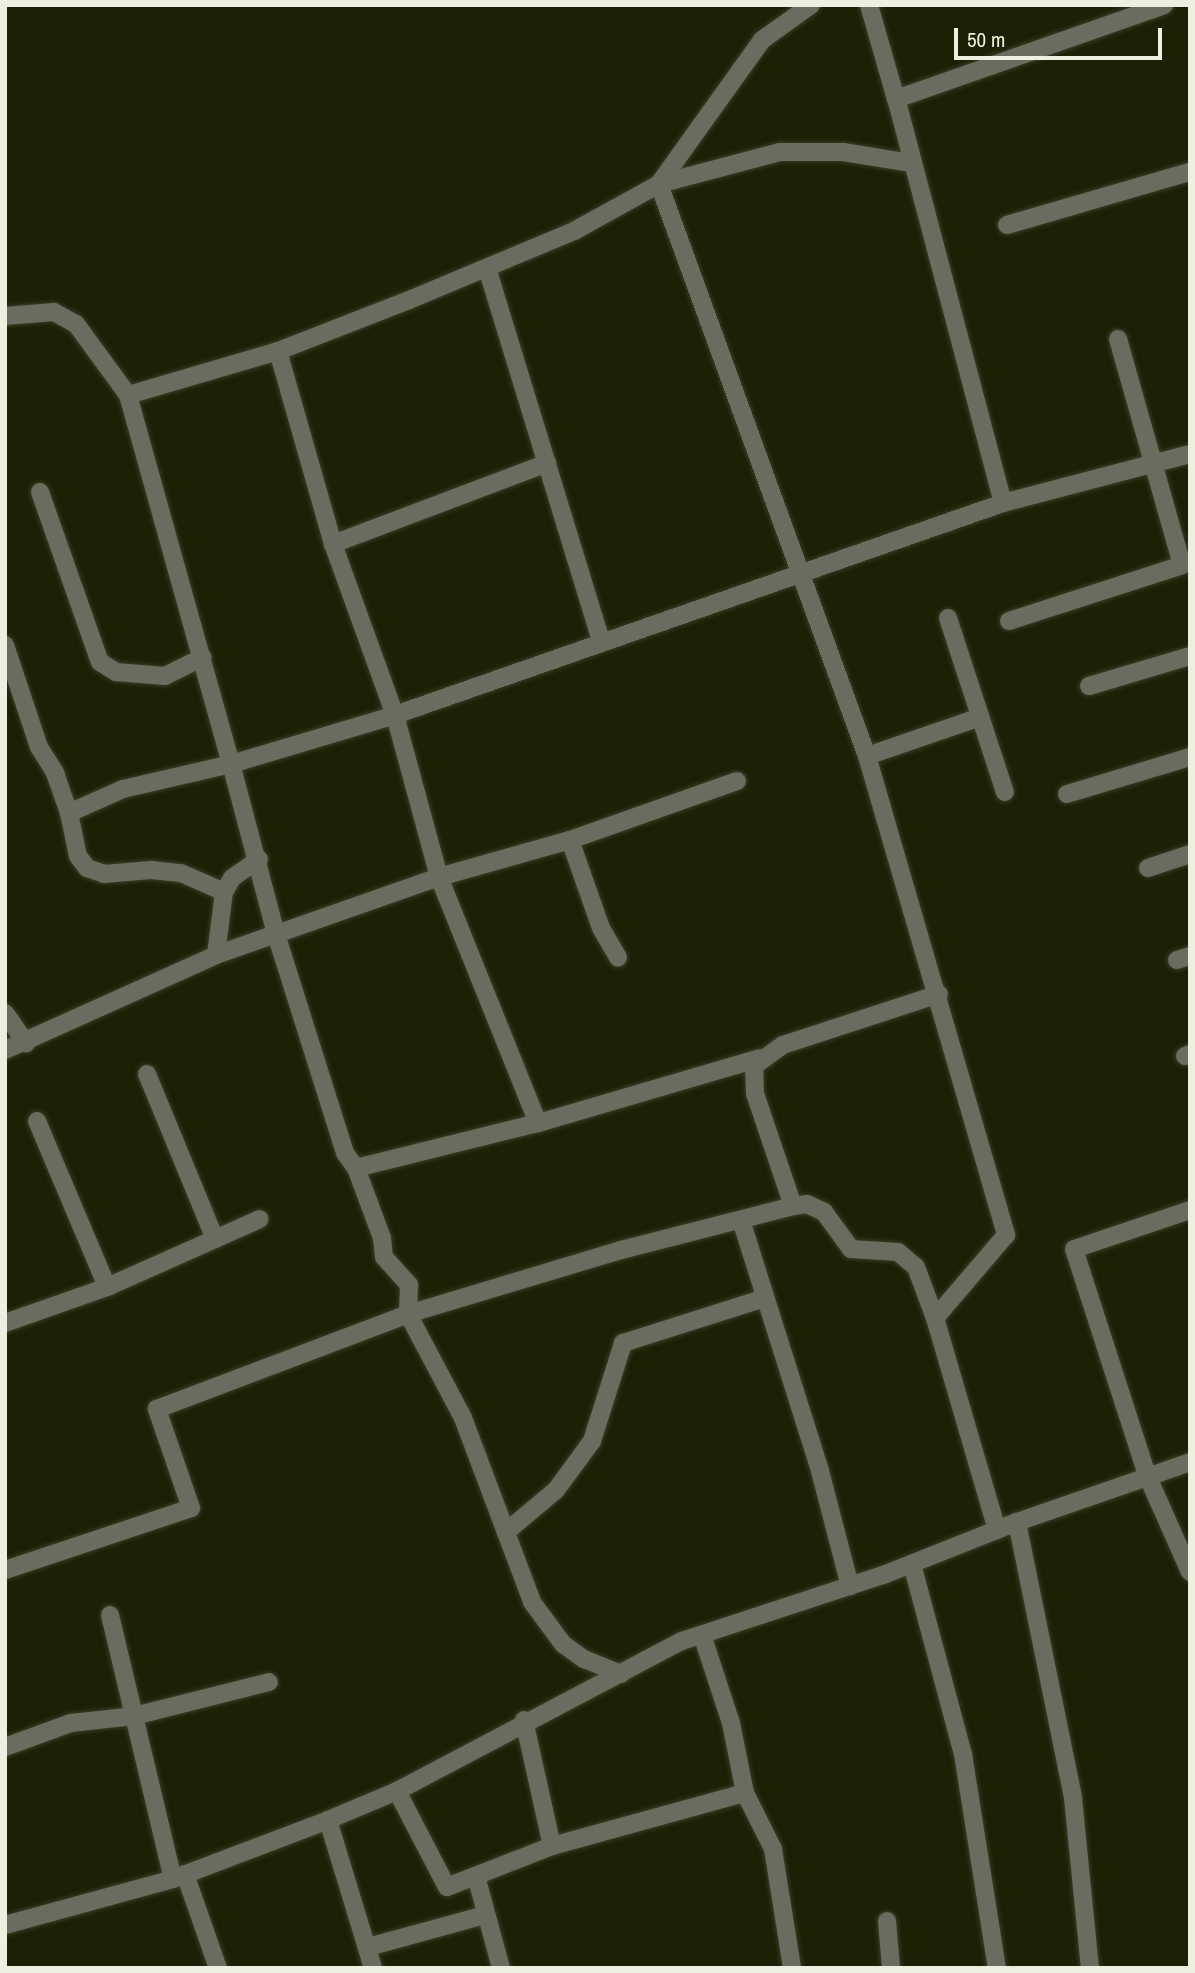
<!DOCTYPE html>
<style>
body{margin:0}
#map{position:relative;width:1195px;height:1973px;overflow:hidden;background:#1d2005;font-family:"Archivo Narrow",sans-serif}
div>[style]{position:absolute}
.roads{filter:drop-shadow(0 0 2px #3a3d24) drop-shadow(0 0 2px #3a3d24)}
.minor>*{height:18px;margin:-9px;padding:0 9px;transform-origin:9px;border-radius:9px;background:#696c5e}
span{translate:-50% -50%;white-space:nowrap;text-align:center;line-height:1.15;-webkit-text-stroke:6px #1d2005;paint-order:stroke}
.frame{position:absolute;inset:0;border:7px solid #edf0df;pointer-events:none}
.scale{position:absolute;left:954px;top:28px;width:208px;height:32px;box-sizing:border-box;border:4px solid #edf0df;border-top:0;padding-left:9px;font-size:21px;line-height:24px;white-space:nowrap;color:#edf0df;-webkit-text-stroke:5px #1d2005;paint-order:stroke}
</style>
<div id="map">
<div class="roads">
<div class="minor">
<i style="left:811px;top:5px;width:60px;rotate:144.5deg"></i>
<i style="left:762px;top:40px;width:177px;rotate:125.6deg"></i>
<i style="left:659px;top:184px;width:609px;rotate:70.02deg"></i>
<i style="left:867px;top:756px;width:499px;rotate:73.8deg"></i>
<i style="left:1006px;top:1235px;width:109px;rotate:130.5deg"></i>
<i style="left:935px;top:1318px;width:221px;rotate:73.7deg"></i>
<i style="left:869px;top:5px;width:98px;rotate:74deg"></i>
<i style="left:1007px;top:225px;width:191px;rotate:-16.2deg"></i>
<i style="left:487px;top:268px;width:392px;rotate:73deg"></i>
<i style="left:5px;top:316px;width:49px;rotate:-4.7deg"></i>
<i style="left:54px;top:312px;width:25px;rotate:29deg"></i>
<i style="left:76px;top:324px;width:88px;rotate:53.8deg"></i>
<i style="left:278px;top:351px;width:201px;rotate:74.1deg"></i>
<i style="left:333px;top:544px;width:182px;rotate:70.1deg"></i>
<i style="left:395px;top:715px;width:168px;rotate:74.8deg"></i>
<i style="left:439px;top:877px;width:265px;rotate:68.1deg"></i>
<i style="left:40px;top:492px;width:180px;rotate:70.6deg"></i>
<i style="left:100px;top:662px;width:19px;rotate:32deg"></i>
<i style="left:116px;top:672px;width:49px;rotate:4.7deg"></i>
<i style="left:165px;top:676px;width:42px;rotate:-26.6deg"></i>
<i style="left:1003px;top:503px;width:418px;rotate:-104.8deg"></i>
<i style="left:896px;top:99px;width:284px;rotate:-19.3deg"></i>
<i style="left:333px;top:544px;width:229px;rotate:-20.7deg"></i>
<i style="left:948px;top:618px;width:183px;rotate:71.9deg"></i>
<i style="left:1009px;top:621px;width:182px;rotate:-17.9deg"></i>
<i style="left:1182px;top:565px;width:235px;rotate:-105.8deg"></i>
<i style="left:5px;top:645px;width:108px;rotate:71.6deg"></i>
<i style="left:39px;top:747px;width:31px;rotate:58deg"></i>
<i style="left:55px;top:773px;width:42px;rotate:70.7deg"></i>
<i style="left:69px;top:813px;width:44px;rotate:78.2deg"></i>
<i style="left:78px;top:856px;width:15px;rotate:53deg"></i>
<i style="left:87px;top:868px;width:18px;rotate:19deg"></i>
<i style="left:104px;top:874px;width:47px;rotate:-4.9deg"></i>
<i style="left:151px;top:870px;width:30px;rotate:6deg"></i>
<i style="left:181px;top:873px;width:47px;rotate:23.8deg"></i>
<i style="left:1089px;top:686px;width:105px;rotate:-16.5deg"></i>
<i style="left:867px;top:756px;width:120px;rotate:-19deg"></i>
<i style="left:737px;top:781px;width:177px;rotate:160.5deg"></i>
<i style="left:570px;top:840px;width:136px;rotate:164.2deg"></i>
<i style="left:439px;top:877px;width:173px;rotate:160.7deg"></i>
<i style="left:276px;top:934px;width:230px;rotate:72.5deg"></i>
<i style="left:345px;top:1153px;width:19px;rotate:54deg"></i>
<i style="left:356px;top:1168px;width:187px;rotate:-13.9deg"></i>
<i style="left:538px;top:1123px;width:231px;rotate:-16.3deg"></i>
<i style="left:1067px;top:794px;width:128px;rotate:-16.7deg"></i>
<i style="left:69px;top:813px;width:59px;rotate:-24deg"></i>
<i style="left:123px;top:789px;width:111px;rotate:-13deg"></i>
<i style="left:231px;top:764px;width:383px;rotate:-105.6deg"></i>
<i style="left:128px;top:395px;width:156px;rotate:-16.3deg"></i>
<i style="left:278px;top:351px;width:141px;rotate:-21.3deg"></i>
<i style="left:409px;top:300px;width:179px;rotate:-22.7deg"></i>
<i style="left:574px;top:231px;width:97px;rotate:-28.9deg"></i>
<i style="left:659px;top:184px;width:125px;rotate:-14.8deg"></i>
<i style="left:780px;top:152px;width:63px"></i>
<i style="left:843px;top:152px;width:68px;rotate:9.3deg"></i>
<i style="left:570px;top:840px;width:93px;rotate:70.6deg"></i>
<i style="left:601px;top:928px;width:34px;rotate:60deg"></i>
<i style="left:1148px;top:868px;width:44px;rotate:-18.4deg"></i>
<i style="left:216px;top:955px;width:64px;rotate:-82.8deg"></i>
<i style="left:224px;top:892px;width:16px;rotate:-60deg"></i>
<i style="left:232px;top:878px;width:33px;rotate:-35deg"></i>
<i style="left:1177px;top:960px;width:14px;rotate:-17deg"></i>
<i style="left:5px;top:1013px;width:37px;rotate:55deg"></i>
<i style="left:5px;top:1050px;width:231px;rotate:-24.2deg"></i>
<i style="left:216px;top:955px;width:64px;rotate:-19.3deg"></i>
<i style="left:276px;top:934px;width:176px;rotate:-104.8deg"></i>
<i style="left:231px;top:764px;width:171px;rotate:-16.6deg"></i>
<i style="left:395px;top:715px;width:644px;rotate:-19.22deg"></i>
<i style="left:1003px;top:503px;width:193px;rotate:-14.7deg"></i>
<i style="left:1185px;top:1056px;width:5px;rotate:-22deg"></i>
<i style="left:147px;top:1074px;width:178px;rotate:67.6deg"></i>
<i style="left:37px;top:1121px;width:180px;rotate:67.1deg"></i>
<i style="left:356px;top:1168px;width:75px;rotate:69.6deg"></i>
<i style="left:382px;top:1238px;width:19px;rotate:84deg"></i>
<i style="left:384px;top:1257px;width:38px;rotate:48deg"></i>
<i style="left:409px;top:1285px;width:29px;rotate:92deg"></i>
<i style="left:408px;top:1314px;width:222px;rotate:-16.7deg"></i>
<i style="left:621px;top:1250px;width:178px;rotate:-14.3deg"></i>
<i style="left:793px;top:1206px;width:118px;rotate:-108.7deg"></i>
<i style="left:755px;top:1094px;width:28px;rotate:-92deg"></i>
<i style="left:754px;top:1066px;width:36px;rotate:-36deg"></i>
<i style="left:783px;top:1045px;width:164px;rotate:-18.1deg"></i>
<i style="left:793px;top:1206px;width:14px;rotate:-8deg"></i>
<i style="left:807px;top:1204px;width:19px;rotate:25deg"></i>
<i style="left:824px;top:1212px;width:46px;rotate:53.9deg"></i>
<i style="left:851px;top:1249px;width:47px;rotate:3.7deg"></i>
<i style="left:898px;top:1252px;width:23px;rotate:40deg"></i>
<i style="left:916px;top:1267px;width:54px;rotate:69.6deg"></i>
<i style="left:1190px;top:1210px;width:122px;rotate:161.4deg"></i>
<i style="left:1074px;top:1249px;width:237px;rotate:72.1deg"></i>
<i style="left:1147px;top:1475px;width:106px;rotate:66.1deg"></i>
<i style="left:741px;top:1220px;width:263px;rotate:72.5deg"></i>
<i style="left:820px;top:1471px;width:119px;rotate:75.4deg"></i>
<i style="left:5px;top:1323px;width:108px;rotate:-19.4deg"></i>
<i style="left:107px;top:1287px;width:167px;rotate:-24deg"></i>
<i style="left:1017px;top:1522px;width:282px;rotate:78.5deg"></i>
<i style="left:1073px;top:1798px;width:171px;rotate:84.3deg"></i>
<i style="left:506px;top:1532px;width:65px;rotate:-40deg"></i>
<i style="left:556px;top:1490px;width:61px;rotate:-53.7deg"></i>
<i style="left:592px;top:1441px;width:103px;rotate:-72.4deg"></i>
<i style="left:623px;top:1343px;width:149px;rotate:-17.6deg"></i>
<i style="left:912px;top:1564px;width:197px;rotate:75deg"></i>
<i style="left:963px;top:1754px;width:217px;rotate:81deg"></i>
<i style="left:5px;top:1570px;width:196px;rotate:-18.4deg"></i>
<i style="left:191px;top:1508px;width:105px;rotate:-109deg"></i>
<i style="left:157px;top:1409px;width:268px;rotate:-20.7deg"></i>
<i style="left:408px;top:1314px;width:118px;rotate:62.1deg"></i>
<i style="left:463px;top:1418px;width:197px;rotate:69.4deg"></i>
<i style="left:532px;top:1602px;width:52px;rotate:53.6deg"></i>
<i style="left:563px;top:1644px;width:26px;rotate:36deg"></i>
<i style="left:584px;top:1659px;width:40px;rotate:22deg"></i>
<i style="left:110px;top:1615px;width:271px;rotate:76.6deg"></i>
<i style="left:524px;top:1720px;width:129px;rotate:77.5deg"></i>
<i style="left:5px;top:1747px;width:70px;rotate:-20deg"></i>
<i style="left:71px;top:1723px;width:63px;rotate:-6.3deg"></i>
<i style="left:134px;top:1716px;width:139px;rotate:-14.1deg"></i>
<i style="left:397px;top:1791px;width:108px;rotate:62.5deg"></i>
<i style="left:447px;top:1887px;width:113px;rotate:-21.3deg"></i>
<i style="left:552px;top:1846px;width:200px;rotate:-15.4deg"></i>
<i style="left:745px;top:1793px;width:71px;rotate:-101.3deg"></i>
<i style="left:731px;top:1723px;width:93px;rotate:-108.2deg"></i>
<i style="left:745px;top:1793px;width:63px;rotate:63.4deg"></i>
<i style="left:773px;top:1849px;width:121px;rotate:80.9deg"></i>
<i style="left:328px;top:1820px;width:155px;rotate:73.1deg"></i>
<i style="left:185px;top:1874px;width:100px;rotate:70.7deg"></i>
<i style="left:476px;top:1876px;width:95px;rotate:74.8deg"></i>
<i style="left:887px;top:1921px;width:47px;rotate:85.1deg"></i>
<i style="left:5px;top:1925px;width:174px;rotate:-15.3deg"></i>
<i style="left:173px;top:1879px;width:166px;rotate:-20.8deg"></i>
<i style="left:328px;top:1820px;width:75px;rotate:-22.8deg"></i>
<i style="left:397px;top:1791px;width:322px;rotate:-27.8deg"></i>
<i style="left:682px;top:1641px;width:212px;rotate:-18.2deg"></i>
<i style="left:883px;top:1575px;width:144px;rotate:-21.6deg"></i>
<i style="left:1017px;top:1522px;width:183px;rotate:-19.1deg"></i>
<i style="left:368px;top:1947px;width:121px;rotate:-15.3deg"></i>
</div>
</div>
<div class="frame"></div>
<div class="scale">50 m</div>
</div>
